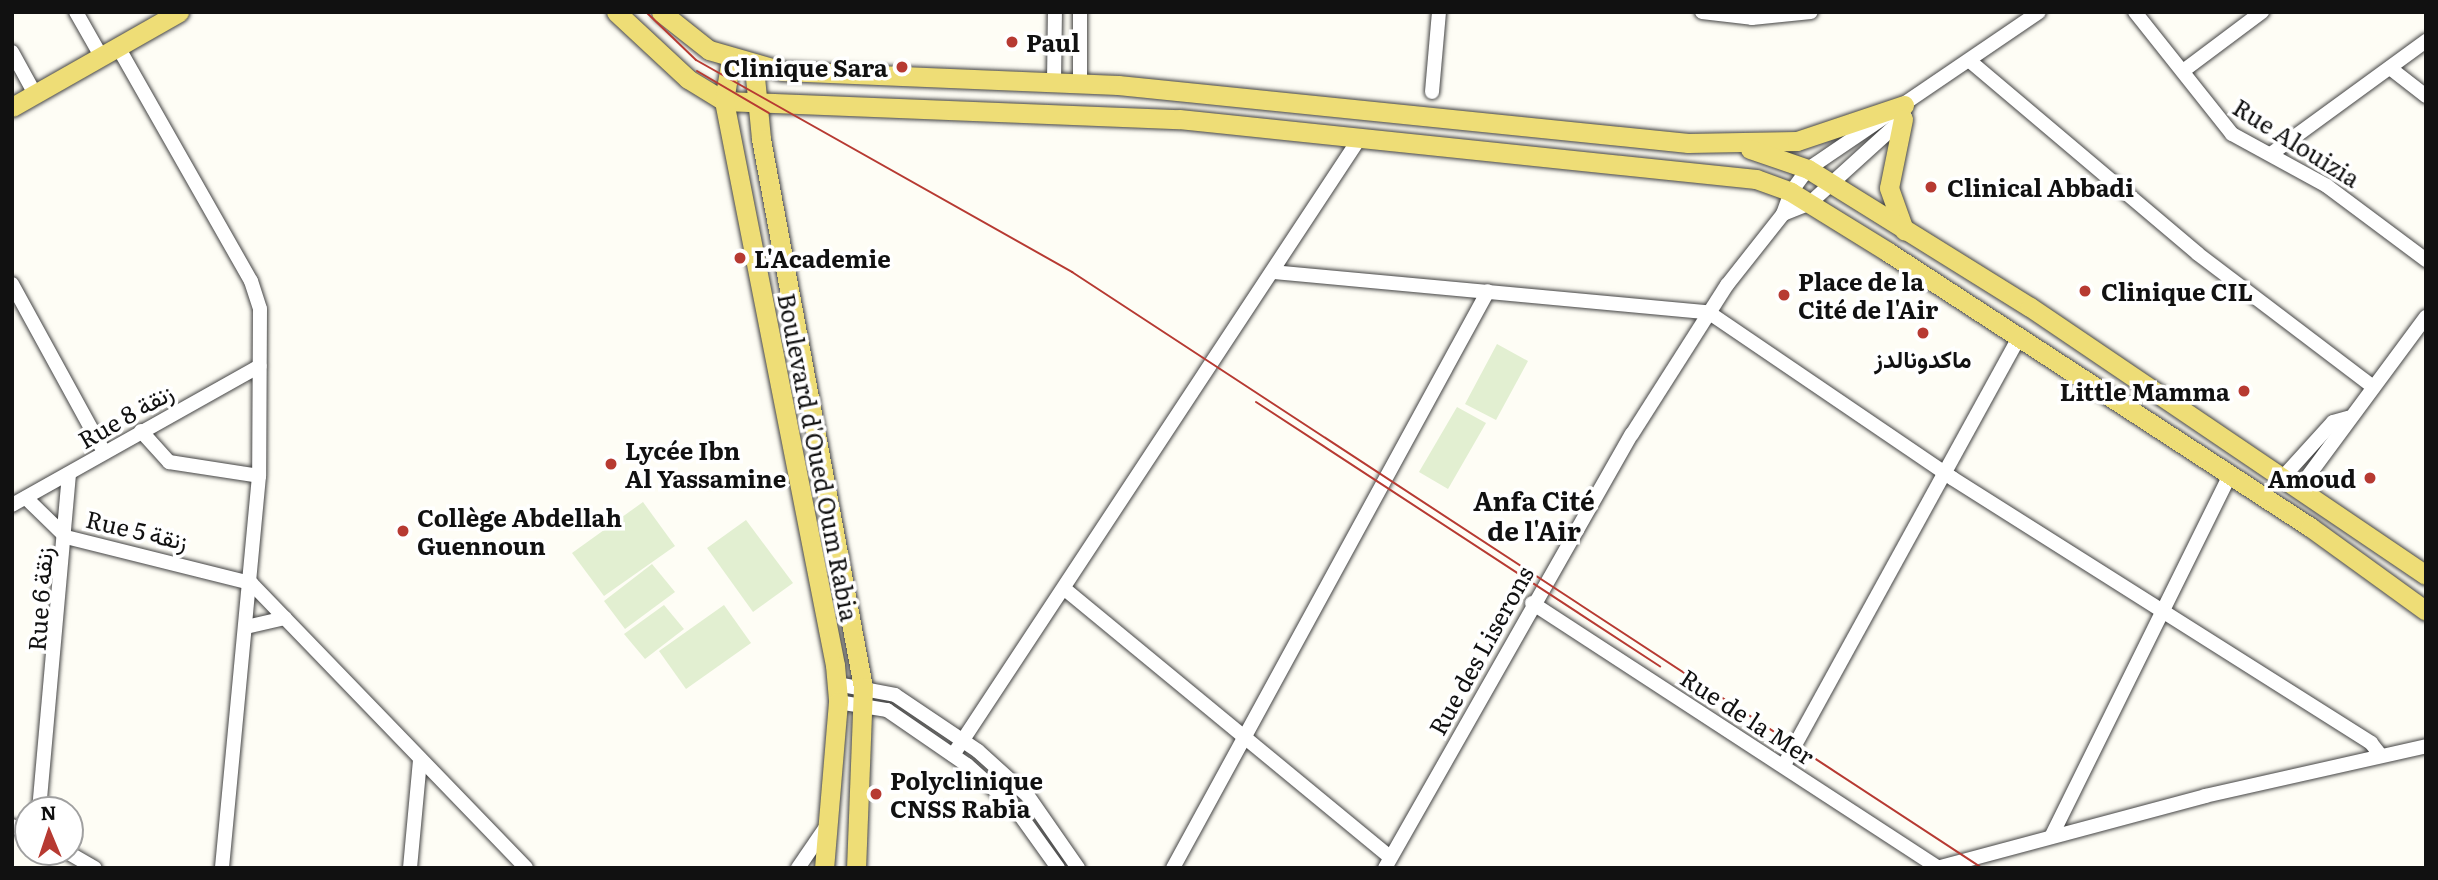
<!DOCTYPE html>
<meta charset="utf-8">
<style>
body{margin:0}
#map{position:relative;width:2438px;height:880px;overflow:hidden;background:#fefdf5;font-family:Literata,Vazirmatn,serif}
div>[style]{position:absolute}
.pitch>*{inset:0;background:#e2efd1}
.roads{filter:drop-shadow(0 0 2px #444) drop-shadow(0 0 2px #444)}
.minor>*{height:14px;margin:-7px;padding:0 7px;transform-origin:7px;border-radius:7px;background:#fff}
.major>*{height:19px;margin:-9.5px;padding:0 9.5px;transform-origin:9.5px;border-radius:9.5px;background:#eedd76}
.tram>*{height:2px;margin:-1px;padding:0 1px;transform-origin:1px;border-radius:1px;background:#b73a32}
.dots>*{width:19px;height:19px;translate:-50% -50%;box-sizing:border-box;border:4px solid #fff;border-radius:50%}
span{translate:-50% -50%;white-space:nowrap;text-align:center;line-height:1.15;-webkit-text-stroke:7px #fff;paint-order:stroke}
.poi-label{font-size:24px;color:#111;font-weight:700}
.left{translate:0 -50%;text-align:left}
.right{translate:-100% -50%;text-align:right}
.street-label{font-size:24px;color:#111}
.neighbourhood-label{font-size:26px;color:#111;font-weight:700}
.frame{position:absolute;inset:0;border:14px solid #111;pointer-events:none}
.north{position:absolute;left:14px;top:796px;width:70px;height:70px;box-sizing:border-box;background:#fff;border:2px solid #a0a0a0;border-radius:50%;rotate:358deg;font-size:19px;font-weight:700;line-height:28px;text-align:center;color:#111}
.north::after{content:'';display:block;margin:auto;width:24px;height:32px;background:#b73a32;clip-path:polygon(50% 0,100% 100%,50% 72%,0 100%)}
</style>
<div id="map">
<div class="pitch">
<i style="clip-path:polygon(1497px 344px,1528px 361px,1496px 420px,1465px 404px)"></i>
<i style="clip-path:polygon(1457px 407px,1486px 423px,1448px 489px,1419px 472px)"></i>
<i style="clip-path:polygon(643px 502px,675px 546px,604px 596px,572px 553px)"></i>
<i style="clip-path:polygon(746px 520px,793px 583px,753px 612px,707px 548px)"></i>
<i style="clip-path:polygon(652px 564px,675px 592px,625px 629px,604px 601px)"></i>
<i style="clip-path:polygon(664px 605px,684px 629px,645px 659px,624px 634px)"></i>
<i style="clip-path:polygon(724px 605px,751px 643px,686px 689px,659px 651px)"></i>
</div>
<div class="roads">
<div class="minor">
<i style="left:76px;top:12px;width:51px;rotate:60.4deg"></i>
<i style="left:1080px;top:12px;width:70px;rotate:90deg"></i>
<i style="left:1702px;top:12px;width:50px;rotate:6.8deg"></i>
<i style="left:1752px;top:18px;width:59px;rotate:-5.8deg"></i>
<i style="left:2135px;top:12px;width:156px;rotate:51.5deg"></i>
<i style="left:2232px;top:134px;width:108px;rotate:28.7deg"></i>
<i style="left:2327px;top:186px;width:124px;rotate:36.8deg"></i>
<i style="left:118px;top:47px;width:269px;rotate:60.4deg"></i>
<i style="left:251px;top:281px;width:29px;rotate:72deg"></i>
<i style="left:260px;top:309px;width:167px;rotate:90.3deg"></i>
<i style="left:259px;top:476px;width:394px;rotate:95.4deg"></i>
<i style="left:12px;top:52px;width:48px;rotate:61.3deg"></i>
<i style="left:1971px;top:62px;width:297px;rotate:40.2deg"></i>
<i style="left:2198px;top:254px;width:218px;rotate:37.2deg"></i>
<i style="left:2390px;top:68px;width:46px;rotate:37.9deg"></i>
<i style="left:2183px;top:71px;width:99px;rotate:-36.8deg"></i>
<i style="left:1054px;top:81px;width:69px;rotate:-89.2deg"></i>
<i style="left:1432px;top:92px;width:80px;rotate:-85deg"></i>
<i style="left:2271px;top:154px;width:192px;rotate:-36.1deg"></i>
<i style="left:1783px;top:214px;width:29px;rotate:-22deg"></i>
<i style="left:1810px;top:203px;width:128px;rotate:-42.2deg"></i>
<i style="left:1273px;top:272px;width:437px;rotate:5.3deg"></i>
<i style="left:1708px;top:312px;width:295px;rotate:34.2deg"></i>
<i style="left:1952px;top:478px;width:496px;rotate:32.3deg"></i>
<i style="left:2371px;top:743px;width:16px;rotate:52deg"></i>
<i style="left:12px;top:284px;width:192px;rotate:61.3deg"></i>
<i style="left:141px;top:431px;width:42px;rotate:47.9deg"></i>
<i style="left:169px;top:462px;width:91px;rotate:8.8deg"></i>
<i style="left:2284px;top:476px;width:73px;rotate:-47.8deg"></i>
<i style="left:2333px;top:422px;width:15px;rotate:-16deg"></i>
<i style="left:2300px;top:487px;width:212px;rotate:-53.5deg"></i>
<i style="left:26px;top:498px;width:56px;rotate:44.3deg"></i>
<i style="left:66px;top:537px;width:191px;rotate:14deg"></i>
<i style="left:251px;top:583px;width:396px;rotate:46deg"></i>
<i style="left:12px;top:505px;width:284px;rotate:-29.3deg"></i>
<i style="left:1066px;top:590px;width:420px;rotate:39.5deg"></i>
<i style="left:1532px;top:603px;width:486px;rotate:33.1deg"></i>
<i style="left:246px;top:627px;width:40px;rotate:-13deg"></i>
<i style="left:837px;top:684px;width:59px;rotate:10.7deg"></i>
<i style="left:895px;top:695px;width:100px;rotate:34deg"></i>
<i style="left:978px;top:751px;width:67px;rotate:42deg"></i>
<i style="left:1028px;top:796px;width:88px;rotate:55.2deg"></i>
<i style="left:838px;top:702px;width:50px;rotate:9.3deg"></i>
<i style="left:887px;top:710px;width:97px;rotate:34.5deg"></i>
<i style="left:967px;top:765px;width:64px;rotate:41.9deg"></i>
<i style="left:1015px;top:808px;width:74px;rotate:54.4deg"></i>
<i style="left:953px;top:755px;width:741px;rotate:-56.61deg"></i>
<i style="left:1784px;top:765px;width:486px;rotate:-61.2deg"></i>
<i style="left:39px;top:810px;width:337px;rotate:-84.9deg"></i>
<i style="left:12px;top:826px;width:17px;rotate:21deg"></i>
<i style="left:2052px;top:835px;width:402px;rotate:-63.7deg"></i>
<i style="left:67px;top:852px;width:32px;rotate:30deg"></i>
<i style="left:410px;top:868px;width:108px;rotate:-84.7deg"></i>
<i style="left:798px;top:868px;width:53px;rotate:-55.7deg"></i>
<i style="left:1173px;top:868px;width:657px;rotate:-61.37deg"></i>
<i style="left:1385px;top:868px;width:499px;rotate:-60.4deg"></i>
<i style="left:1632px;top:434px;width:177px;rotate:-57.5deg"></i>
<i style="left:1727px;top:285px;width:90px;rotate:-51.7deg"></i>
<i style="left:1783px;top:214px;width:23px;rotate:-70deg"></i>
<i style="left:1791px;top:192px;width:29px;rotate:-54deg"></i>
<i style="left:1808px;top:169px;width:279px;rotate:-34.2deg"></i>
<i style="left:1937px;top:868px;width:278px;rotate:-15deg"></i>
<i style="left:2205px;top:796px;width:227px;rotate:-12.7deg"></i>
</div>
<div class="major">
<i style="left:616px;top:12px;width:98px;rotate:42.9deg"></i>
<i style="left:688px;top:79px;width:42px;rotate:31.4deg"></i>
<i style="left:724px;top:101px;width:455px;rotate:2.3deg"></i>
<i style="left:1179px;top:119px;width:580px;rotate:5.94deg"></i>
<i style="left:1756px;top:179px;width:37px;rotate:20deg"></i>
<i style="left:1791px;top:192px;width:114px;rotate:31.7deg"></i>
<i style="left:1888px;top:252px;width:504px;rotate:33.09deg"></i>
<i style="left:2310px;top:527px;width:143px;rotate:35.9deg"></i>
<i style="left:661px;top:12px;width:61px;rotate:38.4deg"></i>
<i style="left:709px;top:50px;width:76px;rotate:16deg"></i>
<i style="left:782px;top:71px;width:336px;rotate:2.4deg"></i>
<i style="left:1118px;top:85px;width:573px;rotate:5.81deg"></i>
<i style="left:1688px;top:143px;width:109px;rotate:-1.1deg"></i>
<i style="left:1797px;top:141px;width:113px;rotate:-18.6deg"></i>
<i style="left:731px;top:59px;width:43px;rotate:99.5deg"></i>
<i style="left:724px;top:101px;width:575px;rotate:78.87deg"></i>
<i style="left:835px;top:665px;width:37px;rotate:85deg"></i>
<i style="left:838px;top:702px;width:167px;rotate:94.8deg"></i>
<i style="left:754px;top:67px;width:72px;rotate:84.4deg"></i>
<i style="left:761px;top:139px;width:557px;rotate:79.46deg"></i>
<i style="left:863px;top:687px;width:181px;rotate:92.2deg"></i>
<i style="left:12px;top:107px;width:192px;rotate:-29.6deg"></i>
<i style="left:1903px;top:119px;width:70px;rotate:101.5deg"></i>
<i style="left:1889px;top:188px;width:45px;rotate:70.3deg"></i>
<i style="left:1750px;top:149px;width:61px;rotate:19deg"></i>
<i style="left:1808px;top:169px;width:261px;rotate:31.9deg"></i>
<i style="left:2030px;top:307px;width:478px;rotate:34.1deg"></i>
</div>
</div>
<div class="tram">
<i style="left:646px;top:12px;width:69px;rotate:43.8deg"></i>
<i style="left:696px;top:60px;width:432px;rotate:29.4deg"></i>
<i style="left:1072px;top:272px;width:1088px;rotate:33.22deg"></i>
<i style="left:697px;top:71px;width:83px;rotate:30.3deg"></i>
<i style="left:1256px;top:402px;width:483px;rotate:33.2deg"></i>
</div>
<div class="dots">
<i style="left:1012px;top:42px;background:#b73a32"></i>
<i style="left:902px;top:67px;background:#b73a32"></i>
<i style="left:1931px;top:187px;background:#b73a32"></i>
<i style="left:740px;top:258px;background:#b73a32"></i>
<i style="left:2085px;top:291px;background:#b73a32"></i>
<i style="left:1784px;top:295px;background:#b73a32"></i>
<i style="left:1923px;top:333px;background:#b73a32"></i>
<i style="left:2244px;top:391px;background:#b73a32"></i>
<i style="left:611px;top:464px;background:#b73a32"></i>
<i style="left:2370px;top:478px;background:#b73a32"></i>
<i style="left:403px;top:531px;background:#b73a32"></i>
<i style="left:876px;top:794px;background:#b73a32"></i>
</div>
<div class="poi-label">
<span class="left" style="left:1026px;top:42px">Paul</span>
<span class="right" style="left:888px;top:67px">Clinique Sara</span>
<span class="left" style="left:1947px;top:187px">Clinical Abbadi</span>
<span class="left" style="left:754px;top:258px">L'Academie</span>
<span class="left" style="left:1798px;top:295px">Place de la<br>Cité de l'Air</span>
<span class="left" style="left:2101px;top:291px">Clinique CIL</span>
<span style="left:1923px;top:358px">ماكدونالدز</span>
<span class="right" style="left:2230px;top:391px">Little Mamma</span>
<span class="left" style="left:625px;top:464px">Lycée Ibn<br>Al Yassamine</span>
<span class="right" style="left:2356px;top:478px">Amoud</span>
<span class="left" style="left:417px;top:531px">Collège Abdellah<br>Guennoun</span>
<span class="left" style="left:890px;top:794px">Polyclinique<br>CNSS Rabia</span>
</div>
<div class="street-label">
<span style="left:2297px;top:142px;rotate:32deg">Rue Alouizia</span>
<span style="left:125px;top:415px;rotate:-30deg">Rue 8 زنقة</span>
<span style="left:819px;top:457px;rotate:79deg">Boulevard d'Oued Oum Rabia</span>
<span style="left:137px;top:529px;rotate:13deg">Rue 5 زنقة</span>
<span style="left:39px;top:599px;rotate:-86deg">Rue 6 زنقة</span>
<span style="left:1480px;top:650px;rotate:-61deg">Rue des Liserons</span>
<span style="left:1748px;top:716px;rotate:33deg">Rue de la Mer</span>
</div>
<div class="neighbourhood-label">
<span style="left:1534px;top:515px">Anfa Cité<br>de l'Air</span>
</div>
<div class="frame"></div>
<div class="north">N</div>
</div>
